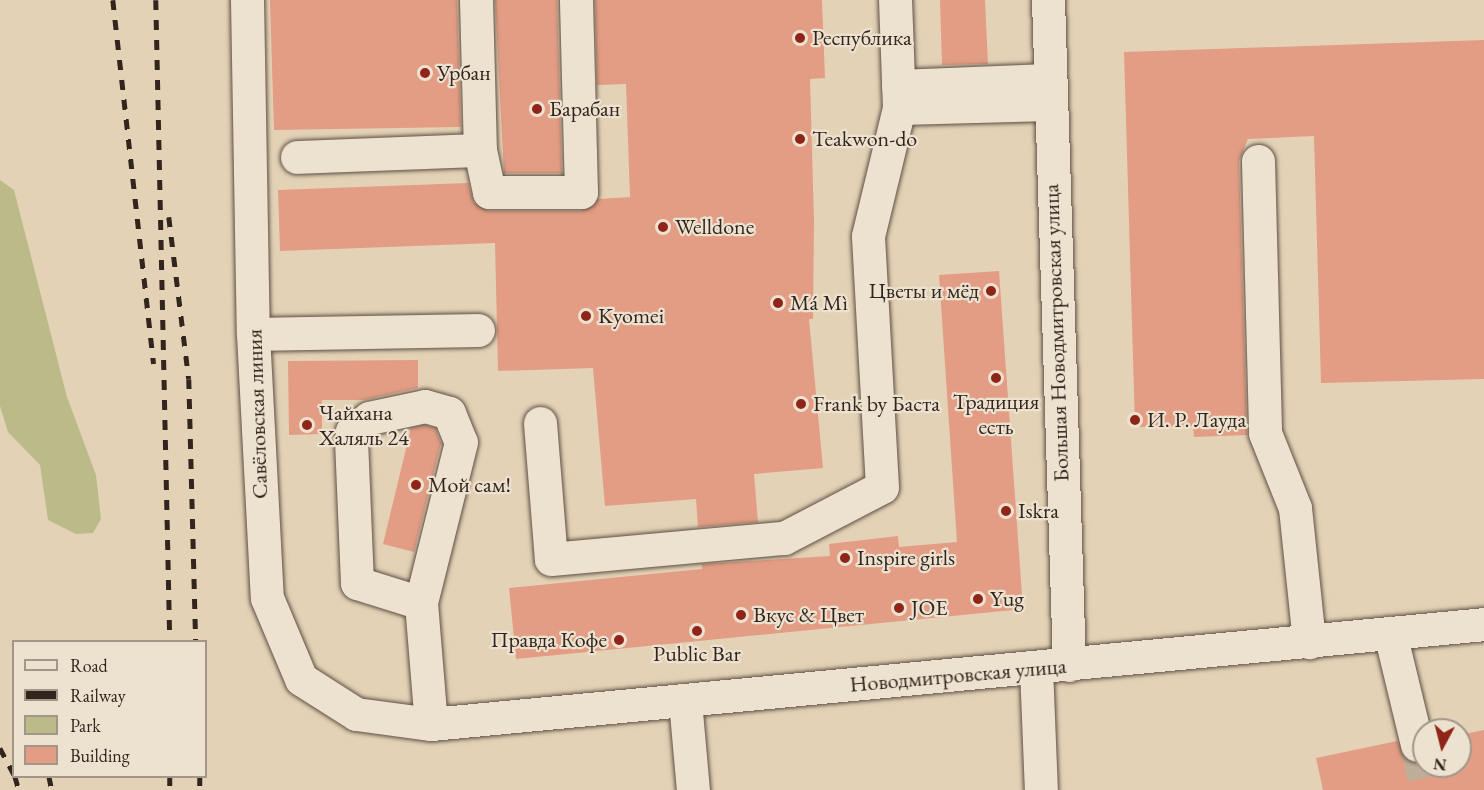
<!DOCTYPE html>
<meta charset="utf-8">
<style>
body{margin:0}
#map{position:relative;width:1484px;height:790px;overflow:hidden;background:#e4d2b6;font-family:"EB Garamond",serif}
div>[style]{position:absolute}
.green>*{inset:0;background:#bbba89}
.building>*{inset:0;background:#e39d85}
.minor-tunnel>*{height:33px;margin-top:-16.5px;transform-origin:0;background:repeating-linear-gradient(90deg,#c0af98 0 33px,transparent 0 49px)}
.roads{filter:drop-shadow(0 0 2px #5e5044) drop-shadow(0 0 2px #5e5044)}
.minor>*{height:33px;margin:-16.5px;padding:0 16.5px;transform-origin:16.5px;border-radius:16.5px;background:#ede2d0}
.rail>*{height:4.5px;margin-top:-2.25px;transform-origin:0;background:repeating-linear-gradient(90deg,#32251e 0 10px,transparent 0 20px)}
.dots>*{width:16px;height:16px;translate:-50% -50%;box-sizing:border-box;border:3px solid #ede2d0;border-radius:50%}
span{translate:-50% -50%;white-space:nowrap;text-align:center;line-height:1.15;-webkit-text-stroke:4.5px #ede2d0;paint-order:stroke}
.poi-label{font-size:22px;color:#32251e}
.left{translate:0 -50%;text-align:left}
.right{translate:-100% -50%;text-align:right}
.street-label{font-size:22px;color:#32251e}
.legend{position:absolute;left:12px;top:640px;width:195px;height:138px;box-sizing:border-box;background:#ede2d0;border:2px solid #a29689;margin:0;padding:8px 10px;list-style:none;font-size:18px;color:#32251e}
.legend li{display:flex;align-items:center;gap:12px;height:30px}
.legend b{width:30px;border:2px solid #a29689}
.north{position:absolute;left:1412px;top:718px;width:60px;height:60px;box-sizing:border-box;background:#ede2d0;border:2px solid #a29689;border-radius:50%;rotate:187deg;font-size:16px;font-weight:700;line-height:24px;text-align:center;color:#32251e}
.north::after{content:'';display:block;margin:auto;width:21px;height:27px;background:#8f2418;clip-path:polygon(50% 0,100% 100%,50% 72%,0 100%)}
</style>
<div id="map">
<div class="green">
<i style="clip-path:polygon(0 180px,14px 190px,67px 397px,96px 475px,101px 519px,93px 533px,76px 534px,48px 520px,40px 465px,8px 432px,0 406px)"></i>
</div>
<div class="building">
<i style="clip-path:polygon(270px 0,457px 0,461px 127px,274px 130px)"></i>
<i style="clip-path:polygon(495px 0,557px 0,562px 173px,504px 173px)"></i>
<i style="clip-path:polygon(595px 0,822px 0,825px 78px,810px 79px,814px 220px,813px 319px,809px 319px,823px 468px,754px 474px,758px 522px,698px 527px,696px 499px,605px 506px,593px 368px,498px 371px,495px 243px,280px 251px,278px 190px,468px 183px,474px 203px,489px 211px,581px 211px,598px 199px,630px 197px,626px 84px,597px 85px)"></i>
<i style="clip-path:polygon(940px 0,985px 0,988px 64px,942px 65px)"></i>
<i style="clip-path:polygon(1484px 40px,1484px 379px,1321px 383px,1314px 136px,1248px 139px,1239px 161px,1247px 435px,1194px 437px,1193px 426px,1135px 427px,1124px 52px)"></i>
<i style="clip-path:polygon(999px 271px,1023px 609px,516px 659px,509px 588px,702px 569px,702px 564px,830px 556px,829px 544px,898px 536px,899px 547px,957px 542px,939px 275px)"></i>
<i style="clip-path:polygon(418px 360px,418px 388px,364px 400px,322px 400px,322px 434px,289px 435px,288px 361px)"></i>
<i style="clip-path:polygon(424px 425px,435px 428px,441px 443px,414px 552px,383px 544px,411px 428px)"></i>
<i style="clip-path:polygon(1484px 730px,1484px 790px,1323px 790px,1316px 758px,1397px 741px,1411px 763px,1460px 766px,1460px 735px)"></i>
</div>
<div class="minor-tunnel">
<i style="left:1417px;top:745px;width:46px;rotate:77.5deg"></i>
</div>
<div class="roads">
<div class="minor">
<i style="left:247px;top:0;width:334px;rotate:89deg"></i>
<i style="left:253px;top:334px;width:264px;rotate:87deg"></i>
<i style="left:267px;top:598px;width:88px;rotate:67.2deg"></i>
<i style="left:301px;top:679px;width:65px;rotate:32.5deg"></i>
<i style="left:356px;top:714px;width:76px;rotate:7.6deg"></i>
<i style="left:431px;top:724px;width:1058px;rotate:-5.42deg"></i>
<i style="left:476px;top:0;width:150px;rotate:88.5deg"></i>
<i style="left:480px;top:150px;width:43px;rotate:77.9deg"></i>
<i style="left:489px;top:192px;width:92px"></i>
<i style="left:581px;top:192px;width:192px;rotate:-91.5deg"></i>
<i style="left:1048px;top:0;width:665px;rotate:88.19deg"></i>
<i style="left:898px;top:86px;width:150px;rotate:-2.3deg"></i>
<i style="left:901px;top:108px;width:148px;rotate:-1.5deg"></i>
<i style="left:297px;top:157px;width:183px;rotate:-2.2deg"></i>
<i style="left:1258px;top:161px;width:272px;rotate:88.5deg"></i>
<i style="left:1265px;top:433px;width:81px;rotate:68.2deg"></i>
<i style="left:1295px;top:508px;width:135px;rotate:84deg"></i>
<i style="left:253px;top:334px;width:225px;rotate:-1deg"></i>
<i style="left:540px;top:423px;width:136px;rotate:85.4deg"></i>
<i style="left:551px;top:559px;width:234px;rotate:-5.2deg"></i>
<i style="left:784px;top:538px;width:110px;rotate:-27.5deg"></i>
<i style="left:882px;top:487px;width:251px;rotate:-93.2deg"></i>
<i style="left:868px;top:236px;width:132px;rotate:-76.4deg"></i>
<i style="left:899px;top:108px;width:108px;rotate:-92.1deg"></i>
<i style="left:421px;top:603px;width:67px;rotate:-162.6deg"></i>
<i style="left:357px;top:583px;width:142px;rotate:-92.4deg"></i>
<i style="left:351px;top:441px;width:10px;rotate:-84deg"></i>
<i style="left:352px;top:431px;width:21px;rotate:-37deg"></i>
<i style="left:369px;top:418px;width:57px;rotate:-12.1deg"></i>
<i style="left:425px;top:406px;width:25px;rotate:16deg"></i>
<i style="left:449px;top:413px;width:31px;rotate:68deg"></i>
<i style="left:461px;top:442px;width:166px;rotate:104deg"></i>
<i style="left:421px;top:603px;width:121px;rotate:85.3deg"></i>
<i style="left:1390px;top:633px;width:115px;rotate:76.4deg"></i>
<i style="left:1036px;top:668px;width:122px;rotate:87.7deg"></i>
<i style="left:685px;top:701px;width:89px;rotate:84.9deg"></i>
</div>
</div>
<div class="rail">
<i style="left:113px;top:0;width:366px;rotate:83.6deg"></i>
<i style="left:156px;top:0;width:642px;rotate:88.75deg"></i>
<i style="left:169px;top:217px;width:163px;rotate:83deg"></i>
<i style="left:189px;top:379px;width:263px;rotate:88.5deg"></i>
<i style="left:0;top:748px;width:30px;rotate:62deg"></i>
<i style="left:15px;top:776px;width:15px;rotate:74deg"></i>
<i style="left:49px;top:776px;width:14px;rotate:78deg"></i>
<i style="left:170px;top:776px;width:14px;rotate:90deg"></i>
<i style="left:200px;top:776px;width:14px;rotate:90deg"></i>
</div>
<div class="dots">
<i style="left:800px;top:38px;background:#8f2418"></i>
<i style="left:425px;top:73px;background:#8f2418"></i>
<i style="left:537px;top:109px;background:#8f2418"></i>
<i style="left:800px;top:139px;background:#8f2418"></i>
<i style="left:663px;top:227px;background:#8f2418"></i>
<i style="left:991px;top:291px;background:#8f2418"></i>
<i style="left:778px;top:303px;background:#8f2418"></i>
<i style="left:586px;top:316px;background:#8f2418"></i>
<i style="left:996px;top:378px;background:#8f2418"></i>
<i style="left:801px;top:404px;background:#8f2418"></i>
<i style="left:1135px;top:420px;background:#8f2418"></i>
<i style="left:307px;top:425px;background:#8f2418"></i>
<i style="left:416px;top:485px;background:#8f2418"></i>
<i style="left:1006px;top:511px;background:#8f2418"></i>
<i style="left:845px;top:558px;background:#8f2418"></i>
<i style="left:978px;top:599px;background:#8f2418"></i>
<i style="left:899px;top:608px;background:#8f2418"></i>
<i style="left:741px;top:615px;background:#8f2418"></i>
<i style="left:697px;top:631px;background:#8f2418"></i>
<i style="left:619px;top:640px;background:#8f2418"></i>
</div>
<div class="poi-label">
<span class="left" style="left:812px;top:38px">Республика</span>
<span class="left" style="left:437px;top:73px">Урбан</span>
<span class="left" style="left:549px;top:109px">Барабан</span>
<span class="left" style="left:812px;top:139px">Teakwon-do</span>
<span class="left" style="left:675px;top:227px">Welldone</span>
<span class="right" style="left:979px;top:291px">Цветы и мёд</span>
<span class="left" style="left:790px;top:303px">Má Mì</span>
<span class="left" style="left:598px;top:316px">Kyomei</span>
<span style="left:996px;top:414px">Традиция<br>есть</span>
<span class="left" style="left:813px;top:404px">Frank by Баста</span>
<span class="left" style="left:319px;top:425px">Чайхана<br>Халяль 24</span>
<span class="left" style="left:1147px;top:420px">И. Р. Лауда</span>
<span class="left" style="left:428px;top:485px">Мой сам!</span>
<span class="left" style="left:1018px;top:511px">Iskra</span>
<span class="left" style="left:857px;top:558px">Inspire girls</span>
<span class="left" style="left:990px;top:599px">Yug</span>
<span class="left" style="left:911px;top:608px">JOE</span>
<span class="left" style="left:753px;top:615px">Вкус &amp; Цвет</span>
<span class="right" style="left:607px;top:640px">Правда Кофе</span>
<span style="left:697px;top:654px">Public Bar</span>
</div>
<div class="street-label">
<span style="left:1056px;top:333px;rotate:-92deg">Большая Новодмитровская улица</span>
<span style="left:257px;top:414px;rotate:-92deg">Савёловская линия</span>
<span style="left:958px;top:675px;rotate:-5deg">Новодмитровская улица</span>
</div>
<ul class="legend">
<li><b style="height:8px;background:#ede2d0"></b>Road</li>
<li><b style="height:8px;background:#32251e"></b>Railway</li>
<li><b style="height:16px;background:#bbba89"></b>Park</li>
<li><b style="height:16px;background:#e39d85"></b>Building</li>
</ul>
<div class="north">N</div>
</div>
